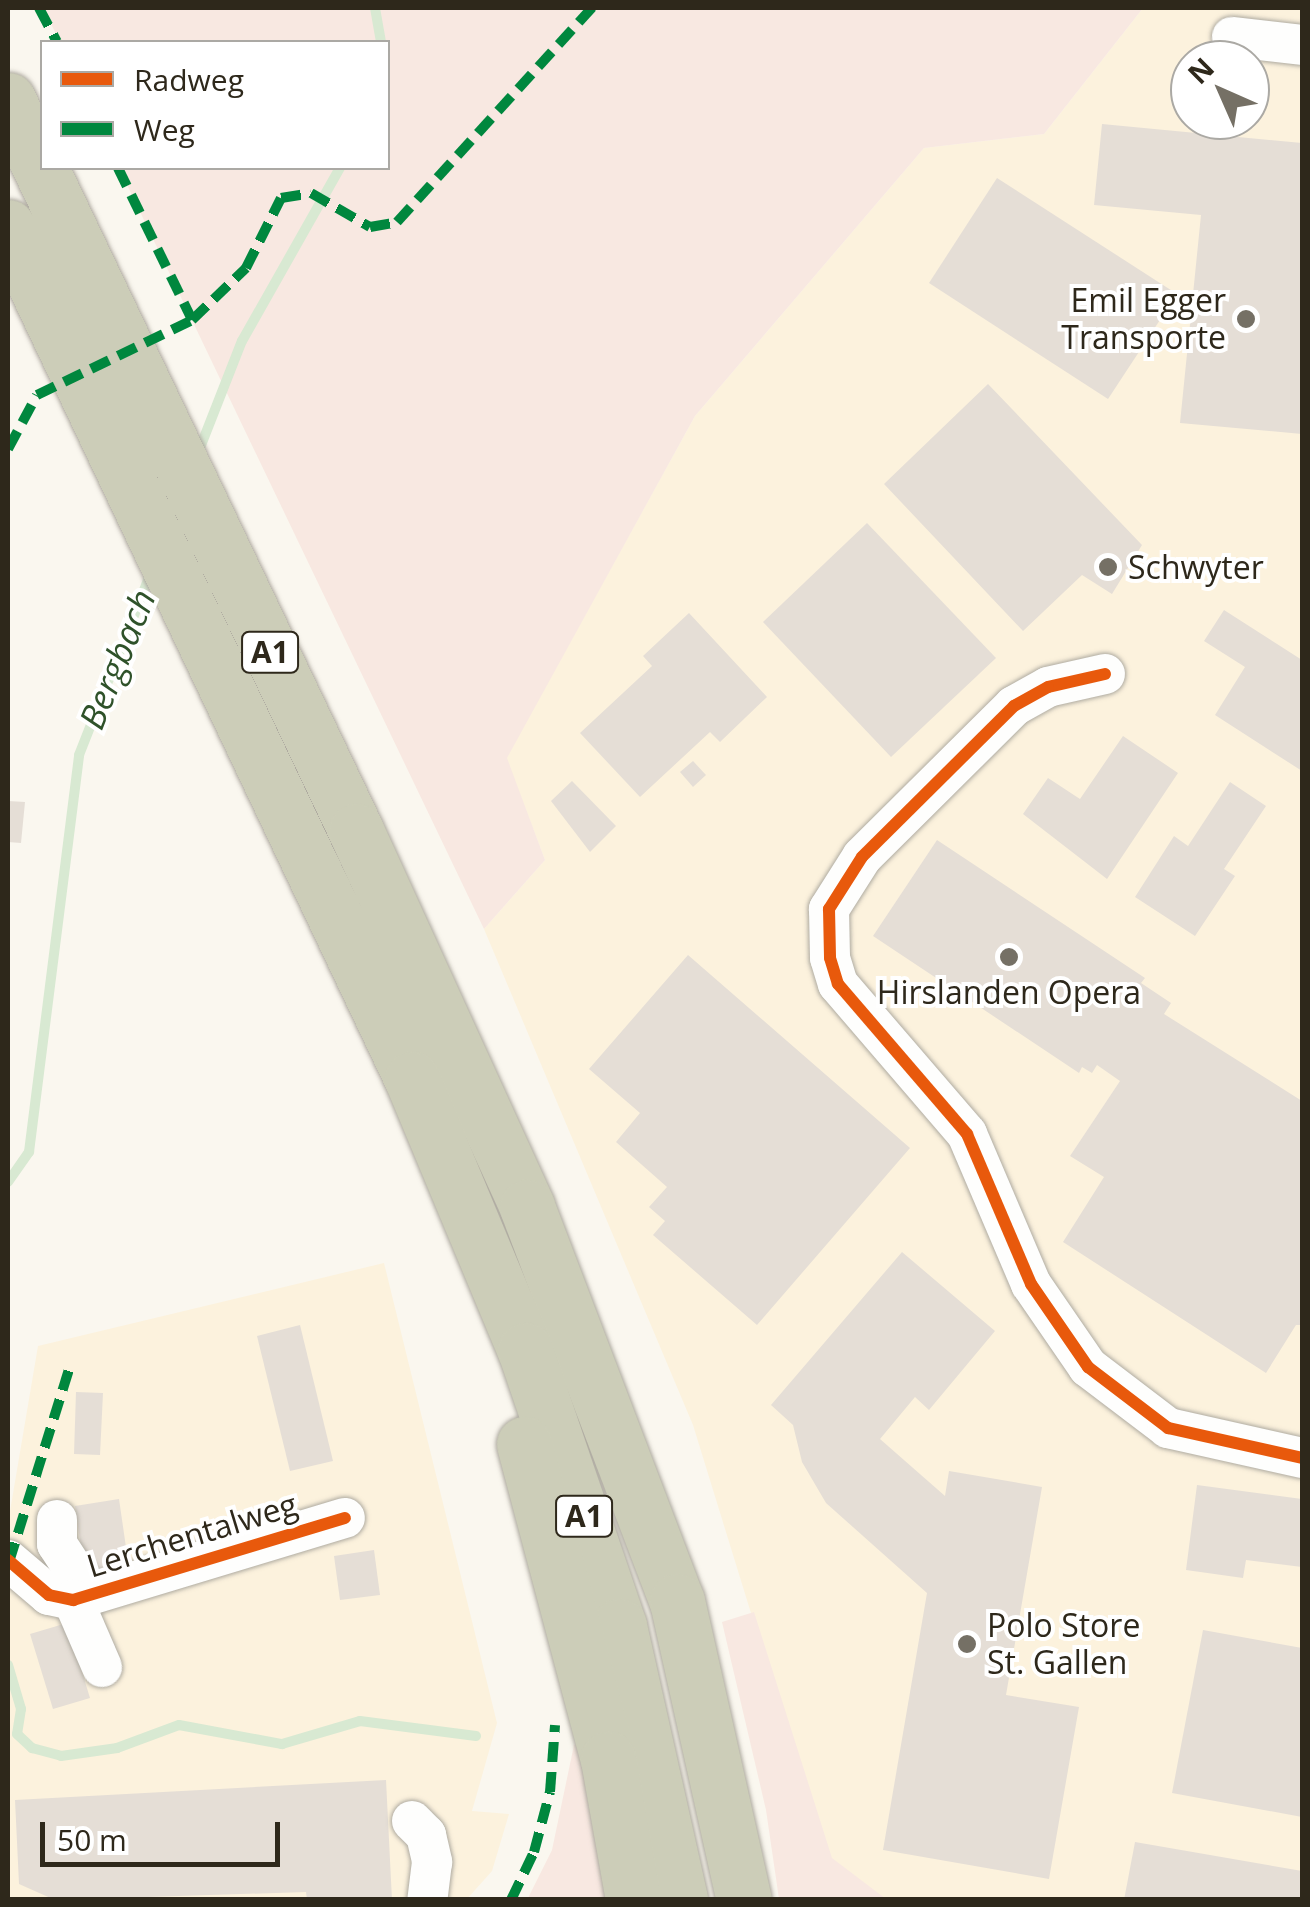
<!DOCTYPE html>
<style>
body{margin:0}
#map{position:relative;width:1310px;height:1907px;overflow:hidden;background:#faf7ef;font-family:"Open Sans",sans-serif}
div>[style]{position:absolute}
.built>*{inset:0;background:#fcf2dd}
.green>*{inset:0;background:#f8e8e1}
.stream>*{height:10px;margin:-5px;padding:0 5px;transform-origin:5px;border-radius:5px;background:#d8e9d2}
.building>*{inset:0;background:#e5ded6}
.roads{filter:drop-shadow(0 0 2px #afaba1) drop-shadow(0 0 2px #afaba1)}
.minor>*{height:40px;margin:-20px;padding:0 20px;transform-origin:20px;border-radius:20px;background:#fefefd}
.highway>*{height:55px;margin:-27.5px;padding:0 27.5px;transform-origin:27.5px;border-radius:27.5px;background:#cccdb8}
.quiet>*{height:10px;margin-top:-5px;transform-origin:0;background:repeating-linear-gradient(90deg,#00873e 0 20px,transparent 0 30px)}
.cycleway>*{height:12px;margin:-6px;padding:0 6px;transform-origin:6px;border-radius:6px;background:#e8590c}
.dots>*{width:28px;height:28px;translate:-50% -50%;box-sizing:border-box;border:5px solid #fff;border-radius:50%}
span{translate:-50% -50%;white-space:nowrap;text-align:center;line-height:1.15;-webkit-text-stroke:8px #fff;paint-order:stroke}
.shield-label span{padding:2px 8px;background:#fff;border:2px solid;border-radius:8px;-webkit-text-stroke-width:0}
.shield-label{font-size:30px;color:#2e281b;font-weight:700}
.poi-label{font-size:32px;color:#2e281b}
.right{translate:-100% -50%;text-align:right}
.left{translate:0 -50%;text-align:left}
.street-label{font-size:32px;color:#2e281b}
.water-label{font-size:35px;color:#2f522a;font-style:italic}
.frame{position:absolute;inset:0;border:10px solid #2e281b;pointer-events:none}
.legend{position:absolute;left:40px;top:40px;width:350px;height:130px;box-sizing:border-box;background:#fff;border:2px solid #aba9a4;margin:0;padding:12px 18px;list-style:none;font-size:30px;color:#2e281b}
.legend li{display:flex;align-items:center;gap:20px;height:50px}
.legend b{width:50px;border:2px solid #aba9a4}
.north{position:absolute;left:1170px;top:40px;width:100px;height:100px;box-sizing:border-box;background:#fff;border:2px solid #aba9a4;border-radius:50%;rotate:315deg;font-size:28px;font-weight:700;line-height:40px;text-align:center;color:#2e281b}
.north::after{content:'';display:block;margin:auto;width:35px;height:45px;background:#757065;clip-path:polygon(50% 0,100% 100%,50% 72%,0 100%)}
.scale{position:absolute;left:40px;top:1822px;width:240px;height:45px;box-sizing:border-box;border:5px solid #2e281b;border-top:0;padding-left:12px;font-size:30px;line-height:35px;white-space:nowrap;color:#2e281b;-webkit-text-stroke:8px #fff;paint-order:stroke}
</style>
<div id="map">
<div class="built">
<i style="clip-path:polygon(evenodd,1143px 8px,1302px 8px,1302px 1899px,876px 1899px,828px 1863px,693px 1425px,484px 929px,545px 860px,506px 758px,695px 416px,924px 148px,1044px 134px,1143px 8px,1190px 60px,1250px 60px,1250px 120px,1190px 120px,1190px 60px)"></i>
<i style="clip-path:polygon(384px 1263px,497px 1723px,472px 1811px,509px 1814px,492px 1871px,467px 1899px,8px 1900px,8px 1523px,38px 1346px)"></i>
</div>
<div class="green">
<i style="clip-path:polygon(43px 8px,1143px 8px,1044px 134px,924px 148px,695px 416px,507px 758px,545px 860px,484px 929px,119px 168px,388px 168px,388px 42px,60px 42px)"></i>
<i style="clip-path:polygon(754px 1612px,832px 1858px,886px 1899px,779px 1899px,766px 1810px,722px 1622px)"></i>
<i style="clip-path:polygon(582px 1744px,613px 1899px,527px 1900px,552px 1850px,574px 1745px)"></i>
</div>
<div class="stream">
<i style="left:375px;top:8px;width:35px;rotate:80deg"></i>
<i style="left:198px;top:453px;width:120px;rotate:-68.6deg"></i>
<i style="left:242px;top:341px;width:199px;rotate:-60.5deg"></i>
<i style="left:8px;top:1182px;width:37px;rotate:-55deg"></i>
<i style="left:29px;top:1152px;width:400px;rotate:-82.8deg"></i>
<i style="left:79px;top:755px;width:197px;rotate:-68.5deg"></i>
<i style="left:8px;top:1665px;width:46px;rotate:73.5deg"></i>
<i style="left:21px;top:1709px;width:25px;rotate:99deg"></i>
<i style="left:17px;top:1734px;width:21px;rotate:43deg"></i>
<i style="left:32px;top:1748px;width:30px;rotate:15deg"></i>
<i style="left:61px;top:1756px;width:57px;rotate:-8.1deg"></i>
<i style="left:117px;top:1748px;width:66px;rotate:-20.4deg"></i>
<i style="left:179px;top:1725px;width:105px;rotate:10.5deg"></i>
<i style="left:282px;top:1744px;width:81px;rotate:-16.4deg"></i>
<i style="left:360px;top:1721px;width:117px;rotate:7.4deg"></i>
</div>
<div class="building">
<i style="clip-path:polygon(1102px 124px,1302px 143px,1302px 434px,1180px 423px,1201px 215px,1094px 205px)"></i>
<i style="clip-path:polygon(997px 178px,1177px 294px,1108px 399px,929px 283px)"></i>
<i style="clip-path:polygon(988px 384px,1142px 545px,1112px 594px,1082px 575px,1023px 631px,884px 484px)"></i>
<i style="clip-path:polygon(867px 523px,996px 658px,891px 757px,763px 622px)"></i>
<i style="clip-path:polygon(1224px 610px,1302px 660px,1302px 771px,1215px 715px,1245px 667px,1204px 641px)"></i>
<i style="clip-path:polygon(689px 613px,767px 697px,720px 742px,710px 732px,640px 797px,580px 733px,652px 666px,643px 656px)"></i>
<i style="clip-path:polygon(1123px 736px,1178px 773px,1107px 879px,1023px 814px,1048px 778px,1080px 799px)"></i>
<i style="clip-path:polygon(693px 761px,706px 775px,693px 787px,680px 772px)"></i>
<i style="clip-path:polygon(572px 781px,616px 826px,590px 852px,551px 801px)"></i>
<i style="clip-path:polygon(1230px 782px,1266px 806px,1224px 869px,1235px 876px,1195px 936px,1135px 897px,1174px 836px,1188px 846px)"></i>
<i style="clip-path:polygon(8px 801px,25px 802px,21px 843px,8px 842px)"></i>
<i style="clip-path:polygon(937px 840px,1145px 978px,1141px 983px,1171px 1003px,1164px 1014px,1302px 1101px,1302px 1325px,1296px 1325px,1266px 1373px,1063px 1242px,1104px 1177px,1070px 1156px,1120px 1081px,1097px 1065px,1092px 1073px,1082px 1067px,1079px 1073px,873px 936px)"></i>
<i style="clip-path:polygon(688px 955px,910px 1148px,757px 1325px,653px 1235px,665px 1221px,649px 1207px,667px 1187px,616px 1142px,640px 1113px,589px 1069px)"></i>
<i style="clip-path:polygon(902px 1252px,995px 1331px,929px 1410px,915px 1397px,880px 1439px,945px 1496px,949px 1471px,1042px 1487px,1006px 1695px,1079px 1707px,1049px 1879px,883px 1850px,927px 1593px,826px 1503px,802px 1462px,793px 1425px,771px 1405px)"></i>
<i style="clip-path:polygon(300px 1325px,333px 1461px,290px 1471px,257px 1336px)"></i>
<i style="clip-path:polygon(76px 1392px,103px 1393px,100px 1455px,74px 1454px)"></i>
<i style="clip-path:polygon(1197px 1485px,1302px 1499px,1302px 1567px,1246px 1560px,1243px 1578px,1186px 1570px)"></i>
<i style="clip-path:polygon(119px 1499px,129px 1568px,85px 1574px,75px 1506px)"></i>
<i style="clip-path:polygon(374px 1550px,380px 1595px,340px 1600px,334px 1556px)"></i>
<i style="clip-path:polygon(67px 1623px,90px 1698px,53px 1709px,30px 1634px)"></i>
<i style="clip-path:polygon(1203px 1630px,1302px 1648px,1302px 1817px,1172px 1793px)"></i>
<i style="clip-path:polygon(386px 1780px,392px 1900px,307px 1900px,306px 1892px,55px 1900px,19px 1884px,15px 1800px)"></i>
<i style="clip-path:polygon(1135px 1842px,1302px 1871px,1302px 1900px,1124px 1900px)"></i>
</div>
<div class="roads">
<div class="minor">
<i style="left:1232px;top:37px;width:70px;rotate:6.5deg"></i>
<i style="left:1105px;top:674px;width:58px;rotate:167.2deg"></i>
<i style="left:1048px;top:687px;width:39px;rotate:151deg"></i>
<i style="left:1014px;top:706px;width:214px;rotate:135.2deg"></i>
<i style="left:862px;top:857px;width:62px;rotate:122.4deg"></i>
<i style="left:829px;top:909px;width:49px;rotate:88.8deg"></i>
<i style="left:830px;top:958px;width:27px;rotate:73deg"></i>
<i style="left:838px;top:984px;width:198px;rotate:49.3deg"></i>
<i style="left:967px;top:1134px;width:163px;rotate:66.9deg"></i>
<i style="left:1031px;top:1284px;width:101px;rotate:55.5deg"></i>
<i style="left:1088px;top:1367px;width:101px;rotate:37.3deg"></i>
<i style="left:1168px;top:1428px;width:137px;rotate:12.6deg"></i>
<i style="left:57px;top:1520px;width:24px;rotate:90deg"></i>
<i style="left:57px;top:1544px;width:61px;rotate:57.1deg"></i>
<i style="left:8px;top:1560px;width:54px;rotate:40.5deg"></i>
<i style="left:49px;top:1595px;width:25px;rotate:12deg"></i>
<i style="left:73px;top:1600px;width:284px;rotate:-16.8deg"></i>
<i style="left:73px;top:1600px;width:73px;rotate:66.6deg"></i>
<i style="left:412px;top:1821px;width:20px;rotate:45deg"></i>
<i style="left:426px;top:1835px;width:28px;rotate:77deg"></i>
<i style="left:432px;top:1862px;width:38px;rotate:97deg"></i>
</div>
<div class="highway">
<i style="left:8px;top:100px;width:810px;rotate:64.54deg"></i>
<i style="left:356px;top:831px;width:413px;rotate:65.5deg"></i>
<i style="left:527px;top:1207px;width:422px;rotate:69.2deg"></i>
<i style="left:677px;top:1601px;width:306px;rotate:77.4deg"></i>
<i style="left:8px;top:227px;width:943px;rotate:64.63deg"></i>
<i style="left:412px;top:1079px;width:294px;rotate:67.4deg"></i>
<i style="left:525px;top:1350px;width:292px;rotate:71.2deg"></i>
<i style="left:619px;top:1626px;width:281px;rotate:77.4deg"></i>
<i style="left:524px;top:1444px;width:326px;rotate:75.1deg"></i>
<i style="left:608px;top:1759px;width:143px;rotate:79.9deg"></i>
</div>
</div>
<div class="quiet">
<i style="left:39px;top:8px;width:38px;rotate:62deg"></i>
<i style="left:118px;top:168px;width:169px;rotate:64deg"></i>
<i style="left:8px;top:449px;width:61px;rotate:-61.8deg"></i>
<i style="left:37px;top:395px;width:172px;rotate:-25.8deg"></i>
<i style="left:192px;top:320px;width:75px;rotate:-43.9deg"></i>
<i style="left:246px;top:268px;width:78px;rotate:-63.4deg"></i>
<i style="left:281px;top:198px;width:30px;rotate:-9deg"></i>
<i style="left:311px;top:193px;width:68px;rotate:30deg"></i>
<i style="left:370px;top:227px;width:27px;rotate:-10deg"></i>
<i style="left:397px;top:222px;width:290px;rotate:-47.7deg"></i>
<i style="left:9px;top:1562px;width:208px;rotate:-72.7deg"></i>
<i style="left:511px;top:1900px;width:53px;rotate:-64.4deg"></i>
<i style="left:534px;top:1852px;width:62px;rotate:-75.1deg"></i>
<i style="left:550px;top:1792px;width:67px;rotate:-85.7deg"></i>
</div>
<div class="cycleway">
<i style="left:1105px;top:674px;width:58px;rotate:167.2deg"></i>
<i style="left:1048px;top:687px;width:39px;rotate:151deg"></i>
<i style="left:1014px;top:706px;width:214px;rotate:135.2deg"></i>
<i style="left:862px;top:857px;width:62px;rotate:122.4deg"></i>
<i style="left:829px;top:909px;width:49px;rotate:88.8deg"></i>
<i style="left:830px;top:958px;width:27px;rotate:73deg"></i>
<i style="left:838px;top:984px;width:198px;rotate:49.3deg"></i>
<i style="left:967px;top:1134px;width:163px;rotate:66.9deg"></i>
<i style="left:1031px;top:1284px;width:101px;rotate:55.5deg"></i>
<i style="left:1088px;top:1367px;width:101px;rotate:37.3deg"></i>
<i style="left:1168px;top:1428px;width:137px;rotate:12.6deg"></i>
<i style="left:8px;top:1560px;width:54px;rotate:40.5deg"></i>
<i style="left:49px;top:1595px;width:25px;rotate:12deg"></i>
<i style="left:73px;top:1600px;width:284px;rotate:-16.8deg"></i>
</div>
<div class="dots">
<i style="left:1246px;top:319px;background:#757065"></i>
<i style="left:1108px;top:567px;background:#757065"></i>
<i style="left:1009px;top:957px;background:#757065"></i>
<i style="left:967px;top:1644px;background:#757065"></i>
</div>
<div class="shield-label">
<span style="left:270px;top:652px">A1</span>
<span style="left:584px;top:1516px">A1</span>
</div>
<div class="poi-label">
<span class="right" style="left:1226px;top:319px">Emil Egger<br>Transporte</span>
<span class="left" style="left:1128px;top:567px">Schwyter</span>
<span style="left:1009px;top:992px">Hirslanden Opera</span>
<span class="left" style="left:987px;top:1644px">Polo Store<br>St. Gallen</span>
</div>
<div class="street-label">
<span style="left:192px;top:1535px;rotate:-17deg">Lerchentalweg</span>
</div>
<div class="water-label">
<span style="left:117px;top:659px;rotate:-68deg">Bergbach</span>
</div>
<div class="frame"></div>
<ul class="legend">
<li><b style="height:12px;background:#e8590c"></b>Radweg</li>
<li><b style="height:12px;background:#00873e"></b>Weg</li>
</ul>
<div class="north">N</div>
<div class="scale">50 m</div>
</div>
